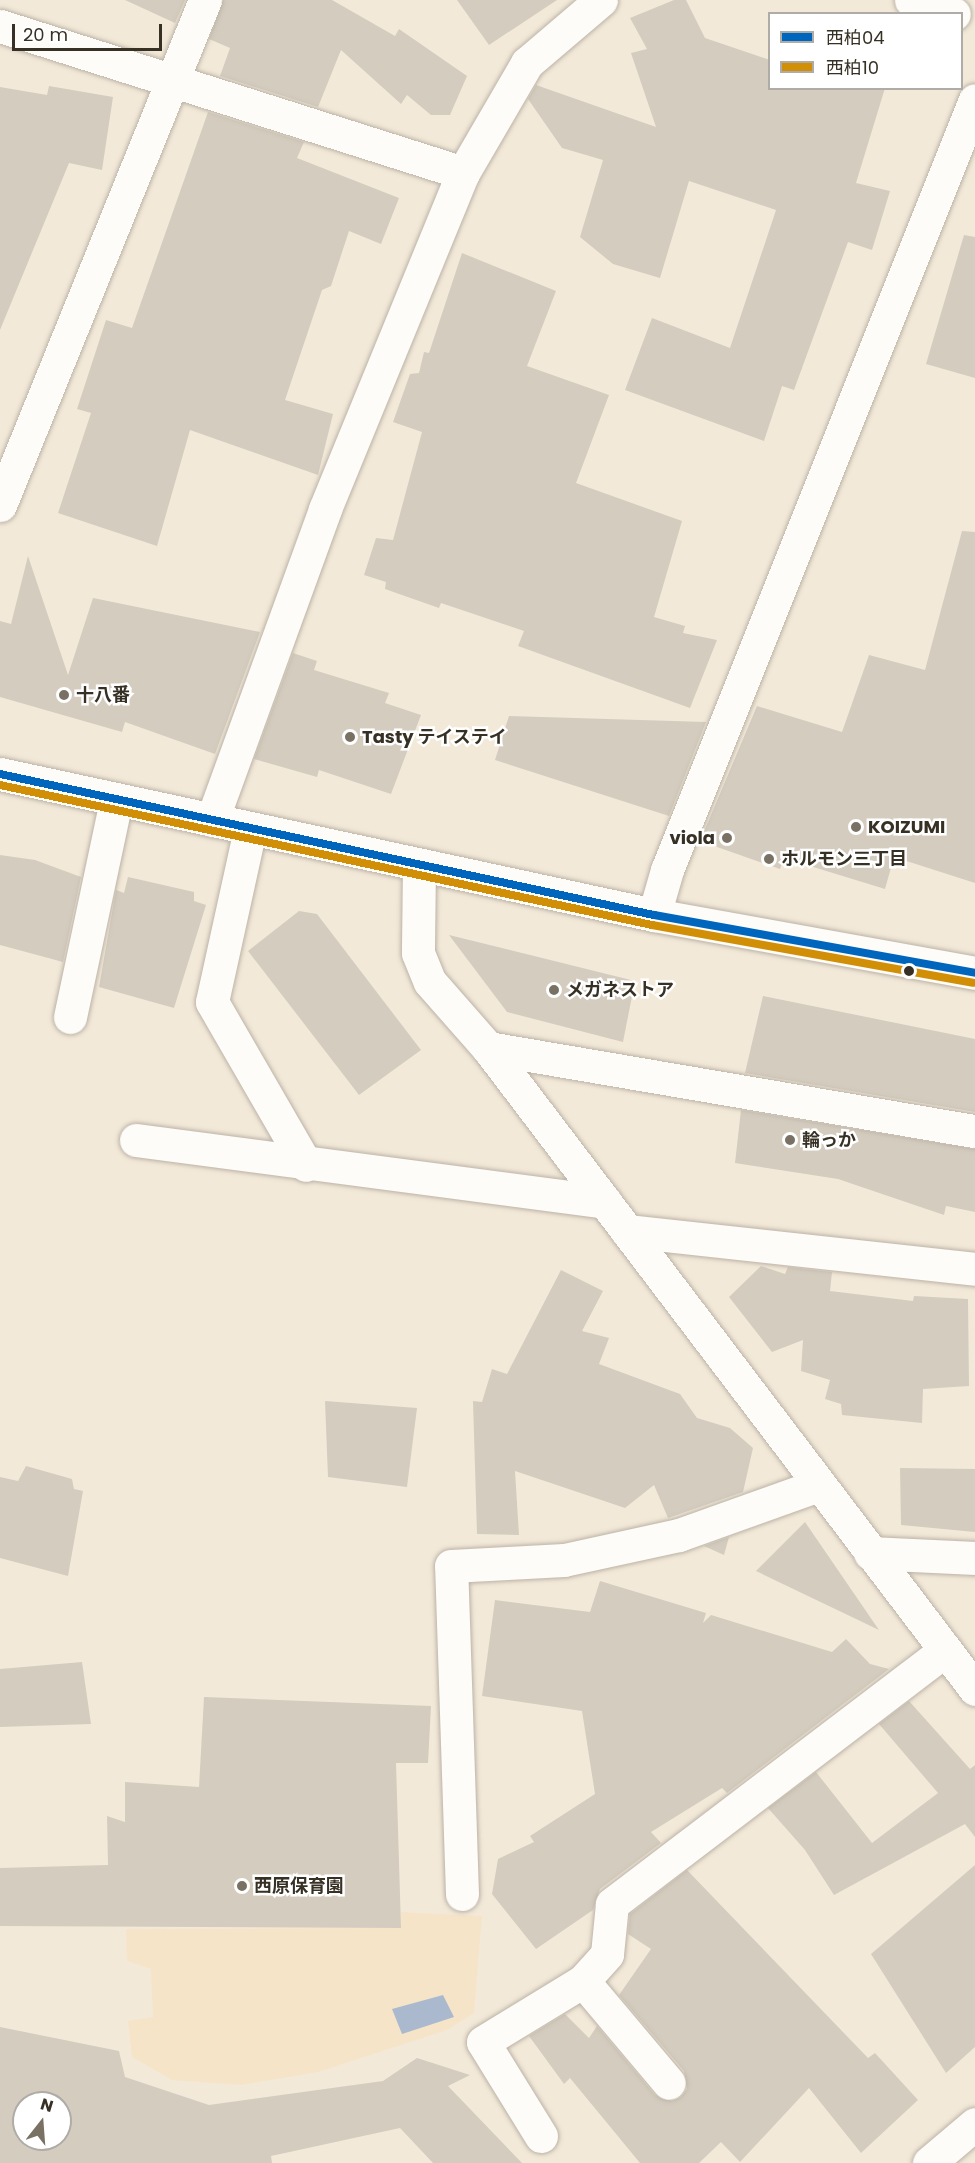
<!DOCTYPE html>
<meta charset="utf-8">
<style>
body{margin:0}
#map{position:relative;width:975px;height:2163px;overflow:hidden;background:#f3e9d9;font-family:Poppins,"Noto Sans JP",sans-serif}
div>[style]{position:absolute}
.built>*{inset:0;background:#f6e4c9}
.water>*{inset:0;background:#aab9ce}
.building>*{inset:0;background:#d4ccbf}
.roads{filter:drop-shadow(0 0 2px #bbb3a6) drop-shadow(0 0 2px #bbb3a6)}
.minor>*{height:33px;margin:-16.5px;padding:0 16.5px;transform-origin:16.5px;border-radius:16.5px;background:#fdfcf9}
.tertiary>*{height:33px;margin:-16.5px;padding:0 16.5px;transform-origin:16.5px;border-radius:16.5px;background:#fdfcf9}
.bus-1>*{height:8px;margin:-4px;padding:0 4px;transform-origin:4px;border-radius:4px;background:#0065bd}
.bus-2>*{height:8px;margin:-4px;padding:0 4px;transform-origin:4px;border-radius:4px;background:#d18e07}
.dots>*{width:16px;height:16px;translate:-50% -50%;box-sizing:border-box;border:3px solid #fff;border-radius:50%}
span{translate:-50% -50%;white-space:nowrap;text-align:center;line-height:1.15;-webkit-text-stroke:5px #fff;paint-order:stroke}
.poi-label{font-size:18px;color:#373024;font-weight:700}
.left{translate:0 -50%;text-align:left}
.right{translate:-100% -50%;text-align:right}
.legend{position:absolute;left:768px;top:12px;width:195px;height:78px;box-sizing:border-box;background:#fff;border:2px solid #afaca7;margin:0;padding:8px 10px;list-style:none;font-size:18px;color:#373024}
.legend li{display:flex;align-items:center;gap:12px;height:30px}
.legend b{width:30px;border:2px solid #afaca7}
.north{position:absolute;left:12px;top:2091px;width:60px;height:60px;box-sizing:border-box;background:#fff;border:2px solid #afaca7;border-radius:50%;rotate:17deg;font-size:16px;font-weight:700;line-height:24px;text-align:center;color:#373024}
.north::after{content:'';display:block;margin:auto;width:21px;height:27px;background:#797163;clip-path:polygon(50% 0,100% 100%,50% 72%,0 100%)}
.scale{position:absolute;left:12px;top:24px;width:150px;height:27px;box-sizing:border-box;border:3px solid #373024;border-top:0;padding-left:8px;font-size:18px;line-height:21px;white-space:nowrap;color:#373024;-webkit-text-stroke:4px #fff;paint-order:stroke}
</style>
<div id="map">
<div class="built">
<i style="clip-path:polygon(401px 1912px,482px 1916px,474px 2013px,447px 2030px,318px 2072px,241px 2085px,172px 2080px,132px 2057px,128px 2021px,153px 2017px,151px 1969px,127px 1961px,126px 1929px,401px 1928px)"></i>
</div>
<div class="water">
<i style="clip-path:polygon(443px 1995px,454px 2017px,402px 2034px,392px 2009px)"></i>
</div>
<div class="building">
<i style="clip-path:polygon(125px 0,185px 0,175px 23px)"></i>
<i style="clip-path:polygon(223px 0,332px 0,395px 36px,399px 29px,467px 76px,450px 115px,431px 115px,407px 95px,401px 104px,341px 50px,318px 107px,220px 76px,230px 48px,209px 39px)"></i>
<i style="clip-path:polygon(457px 0,557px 0,489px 45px)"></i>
<i style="clip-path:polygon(674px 0,686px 0,705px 38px,770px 60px,770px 88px,885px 88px,856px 183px,890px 191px,872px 250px,848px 242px,794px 390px,782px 386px,764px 441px,625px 390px,652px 318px,730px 348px,776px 210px,689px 181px,660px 278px,613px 264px,580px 237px,603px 160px,562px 148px,528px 99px,536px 85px,656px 127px,631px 53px,647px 49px,630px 18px)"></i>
<i style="clip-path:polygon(49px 86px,113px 97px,102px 170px,69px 163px,0 330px,0 87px,47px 95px)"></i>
<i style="clip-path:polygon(208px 112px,304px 142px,297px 158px,399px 198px,381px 244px,349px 231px,331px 286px,322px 290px,285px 400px,333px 414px,318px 475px,190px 430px,157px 546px,58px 513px,91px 413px,77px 409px,106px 320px,132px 328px)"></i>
<i style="clip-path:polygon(964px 235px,975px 237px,975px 378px,926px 364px)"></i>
<i style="clip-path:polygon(462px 253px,556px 291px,527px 366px,609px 395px,576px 483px,682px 521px,654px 617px,685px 626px,683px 633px,717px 640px,690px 708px,518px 646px,524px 631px,441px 603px,439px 608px,385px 589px,386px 582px,364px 575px,376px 538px,393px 540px,422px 432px,393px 422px,410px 374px,419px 373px,424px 352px,429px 353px)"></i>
<i style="clip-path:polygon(962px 531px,975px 532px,975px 883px,894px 857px,885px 889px,784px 858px,780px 869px,700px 841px,757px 706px,842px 732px,869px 655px,925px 670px)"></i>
<i style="clip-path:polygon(28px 556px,68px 675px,93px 598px,260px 632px,215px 754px,125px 722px,122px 732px,0 697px,0 621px,11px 624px)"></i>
<i style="clip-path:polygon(293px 653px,317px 661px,314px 670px,389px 693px,385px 703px,421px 715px,391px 794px,319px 770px,317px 777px,254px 759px)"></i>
<i style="clip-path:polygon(509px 716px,706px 722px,669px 816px,495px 760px)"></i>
<i style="clip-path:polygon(0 855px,35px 860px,81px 877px,63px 962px,0 945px)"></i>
<i style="clip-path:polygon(128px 877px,194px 892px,194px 901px,206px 905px,174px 1008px,99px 987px,116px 890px,124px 893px)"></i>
<i style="clip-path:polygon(299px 911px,317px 914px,421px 1050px,359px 1095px,248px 951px)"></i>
<i style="clip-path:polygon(449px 935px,635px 981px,623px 1042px,507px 1012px)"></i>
<i style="clip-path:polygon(763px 996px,975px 1039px,975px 1112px,745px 1073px)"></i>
<i style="clip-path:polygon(741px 1110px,975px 1149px,975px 1212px,946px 1206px,944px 1215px,838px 1179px,735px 1163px)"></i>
<i style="clip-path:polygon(761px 1266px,785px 1274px,788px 1267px,832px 1272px,830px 1291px,913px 1301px,914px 1296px,968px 1299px,969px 1386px,923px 1389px,922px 1423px,842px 1415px,841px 1404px,825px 1399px,830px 1380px,801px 1371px,803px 1340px,772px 1352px,729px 1297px)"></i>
<i style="clip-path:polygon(561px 1270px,603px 1291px,582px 1331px,609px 1338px,599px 1364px,680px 1394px,697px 1418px,730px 1428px,753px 1448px,743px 1492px,668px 1518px,654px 1485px,625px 1508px,515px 1471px,519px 1535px,477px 1534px,473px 1401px,482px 1402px,492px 1369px,507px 1374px)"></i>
<i style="clip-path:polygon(325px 1401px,417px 1408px,407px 1487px,328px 1477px)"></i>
<i style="clip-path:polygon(26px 1466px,72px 1479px,74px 1489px,83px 1491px,68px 1576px,0 1558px,0 1477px,18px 1481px)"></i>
<i style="clip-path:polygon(900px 1468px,975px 1469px,975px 1532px,901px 1525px)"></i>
<i style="clip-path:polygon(805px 1522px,879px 1630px,756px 1571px)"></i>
<i style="clip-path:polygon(729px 1537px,724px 1555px,704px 1546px)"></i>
<i style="clip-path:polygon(600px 1581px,706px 1613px,703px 1623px,711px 1615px,832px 1652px,846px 1639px,870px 1664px,889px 1669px,727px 1793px,722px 1788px,651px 1832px,661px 1843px,600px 1889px,593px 1910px,536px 1949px,492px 1894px,498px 1859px,534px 1842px,530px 1836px,595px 1794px,582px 1711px,482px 1696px,495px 1600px,590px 1612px)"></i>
<i style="clip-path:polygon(82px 1662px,91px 1724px,0 1727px,0 1669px)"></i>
<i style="clip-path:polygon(204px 1697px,431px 1706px,428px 1763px,396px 1763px,401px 1928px,0 1926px,0 1868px,108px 1865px,107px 1816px,125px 1822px,125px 1782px,199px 1787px)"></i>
<i style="clip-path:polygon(909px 1701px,970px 1769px,975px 1765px,975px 1837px,965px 1824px,834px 1895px,805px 1850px,768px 1808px,816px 1772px,872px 1843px,938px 1793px,879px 1724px)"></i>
<i style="clip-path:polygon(975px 1865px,975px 2047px,946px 2073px,871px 1954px)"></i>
<i style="clip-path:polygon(687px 1870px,868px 2058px,875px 2053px,918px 2100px,861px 2153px,809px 2088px,740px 2162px,721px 2142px,699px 2163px,640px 2163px,570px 2078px,564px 2084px,529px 2036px,565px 2014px,589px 2038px,597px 2026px,655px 2095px,672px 2101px,681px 2097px,687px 2089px,684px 2071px,619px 1995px,651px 1949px,628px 1934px,630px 1914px)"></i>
<i style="clip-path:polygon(evenodd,0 2027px,119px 2051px,125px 2077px,209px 2105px,383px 2081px,417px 2058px,470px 2075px,448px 2086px,522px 2163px,433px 2163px,400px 2128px,271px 2156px,272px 2163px,0 2163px,0 2027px,24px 2103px,60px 2103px,60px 2139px,24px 2139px,24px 2103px)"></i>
</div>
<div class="roads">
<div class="minor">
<i style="left:911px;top:0;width:45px;rotate:18deg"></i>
<i style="left:0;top:26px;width:486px;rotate:17.6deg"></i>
<i style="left:0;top:505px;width:545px;rotate:-67.91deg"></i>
<i style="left:212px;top:820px;width:331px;rotate:-70deg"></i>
<i style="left:325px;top:509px;width:363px;rotate:-67.7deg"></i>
<i style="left:463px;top:173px;width:127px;rotate:-59.8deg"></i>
<i style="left:527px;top:63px;width:97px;rotate:-40.4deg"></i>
<i style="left:250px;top:829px;width:177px;rotate:102.4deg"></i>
<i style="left:212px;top:1002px;width:188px;rotate:60deg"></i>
<i style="left:654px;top:915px;width:47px;rotate:-73.9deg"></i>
<i style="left:667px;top:870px;width:829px;rotate:-68.2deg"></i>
<i style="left:70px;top:1017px;width:222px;rotate:-78deg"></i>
<i style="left:488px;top:1048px;width:494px;rotate:9.7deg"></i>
<i style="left:136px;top:1140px;width:473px;rotate:7.5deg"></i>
<i style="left:627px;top:1231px;width:350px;rotate:6.2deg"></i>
<i style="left:870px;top:1553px;width:105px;rotate:2.7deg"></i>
<i style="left:462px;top:1894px;width:328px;rotate:-91.9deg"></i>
<i style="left:451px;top:1566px;width:113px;rotate:-3deg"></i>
<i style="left:564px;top:1560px;width:118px;rotate:-12.3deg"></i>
<i style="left:679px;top:1535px;width:149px;rotate:-19.7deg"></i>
<i style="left:583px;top:1981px;width:133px;rotate:49.9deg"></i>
<i style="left:541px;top:2136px;width:110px;rotate:-121.7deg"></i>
<i style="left:483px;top:2042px;width:117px;rotate:-31.4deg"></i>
<i style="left:583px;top:1981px;width:36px;rotate:-48deg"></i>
<i style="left:607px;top:1954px;width:50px;rotate:-84.3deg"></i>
<i style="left:612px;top:1904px;width:417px;rotate:-37.3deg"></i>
<i style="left:929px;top:2163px;width:60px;rotate:-40.3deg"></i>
</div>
<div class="tertiary">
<i style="left:0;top:774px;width:669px;rotate:12.17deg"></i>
<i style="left:654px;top:915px;width:326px;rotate:10.2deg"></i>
<i style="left:419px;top:865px;width:88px;rotate:90.7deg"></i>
<i style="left:418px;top:953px;width:31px;rotate:68deg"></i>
<i style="left:430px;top:982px;width:88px;rotate:48.7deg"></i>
<i style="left:488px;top:1048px;width:805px;rotate:52.77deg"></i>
</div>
</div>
<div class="bus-1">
<i style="left:0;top:774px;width:669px;rotate:12.17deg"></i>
<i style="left:654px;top:915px;width:326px;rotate:10.2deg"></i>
</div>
<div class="bus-2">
<i style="left:0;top:785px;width:667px;rotate:12.12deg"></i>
<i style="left:652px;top:925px;width:326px;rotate:10.2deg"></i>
</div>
<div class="dots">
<i style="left:64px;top:695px;background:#797163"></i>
<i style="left:350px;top:737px;background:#797163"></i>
<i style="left:856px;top:827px;background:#797163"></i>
<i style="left:727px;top:838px;background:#797163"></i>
<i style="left:769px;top:859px;background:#797163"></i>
<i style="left:909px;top:971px;background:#373024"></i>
<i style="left:554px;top:990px;background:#797163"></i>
<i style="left:790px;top:1140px;background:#797163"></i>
<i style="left:242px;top:1886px;background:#797163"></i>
</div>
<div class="poi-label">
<span class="left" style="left:76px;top:695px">十八番</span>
<span class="left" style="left:362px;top:737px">Tasty テイステイ</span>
<span class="left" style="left:868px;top:827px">KOIZUMI</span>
<span class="right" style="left:715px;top:838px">viola</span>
<span class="left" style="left:781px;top:859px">ホルモン三丁目</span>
<span class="left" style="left:566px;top:990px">メガネストア</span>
<span class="left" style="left:802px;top:1140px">輪っか</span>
<span class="left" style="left:254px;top:1886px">西原保育園</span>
</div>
<ul class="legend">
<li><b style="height:8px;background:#0065bd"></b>西柏04</li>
<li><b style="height:8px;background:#d18e07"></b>西柏10</li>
</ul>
<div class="north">N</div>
<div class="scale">20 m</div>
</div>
